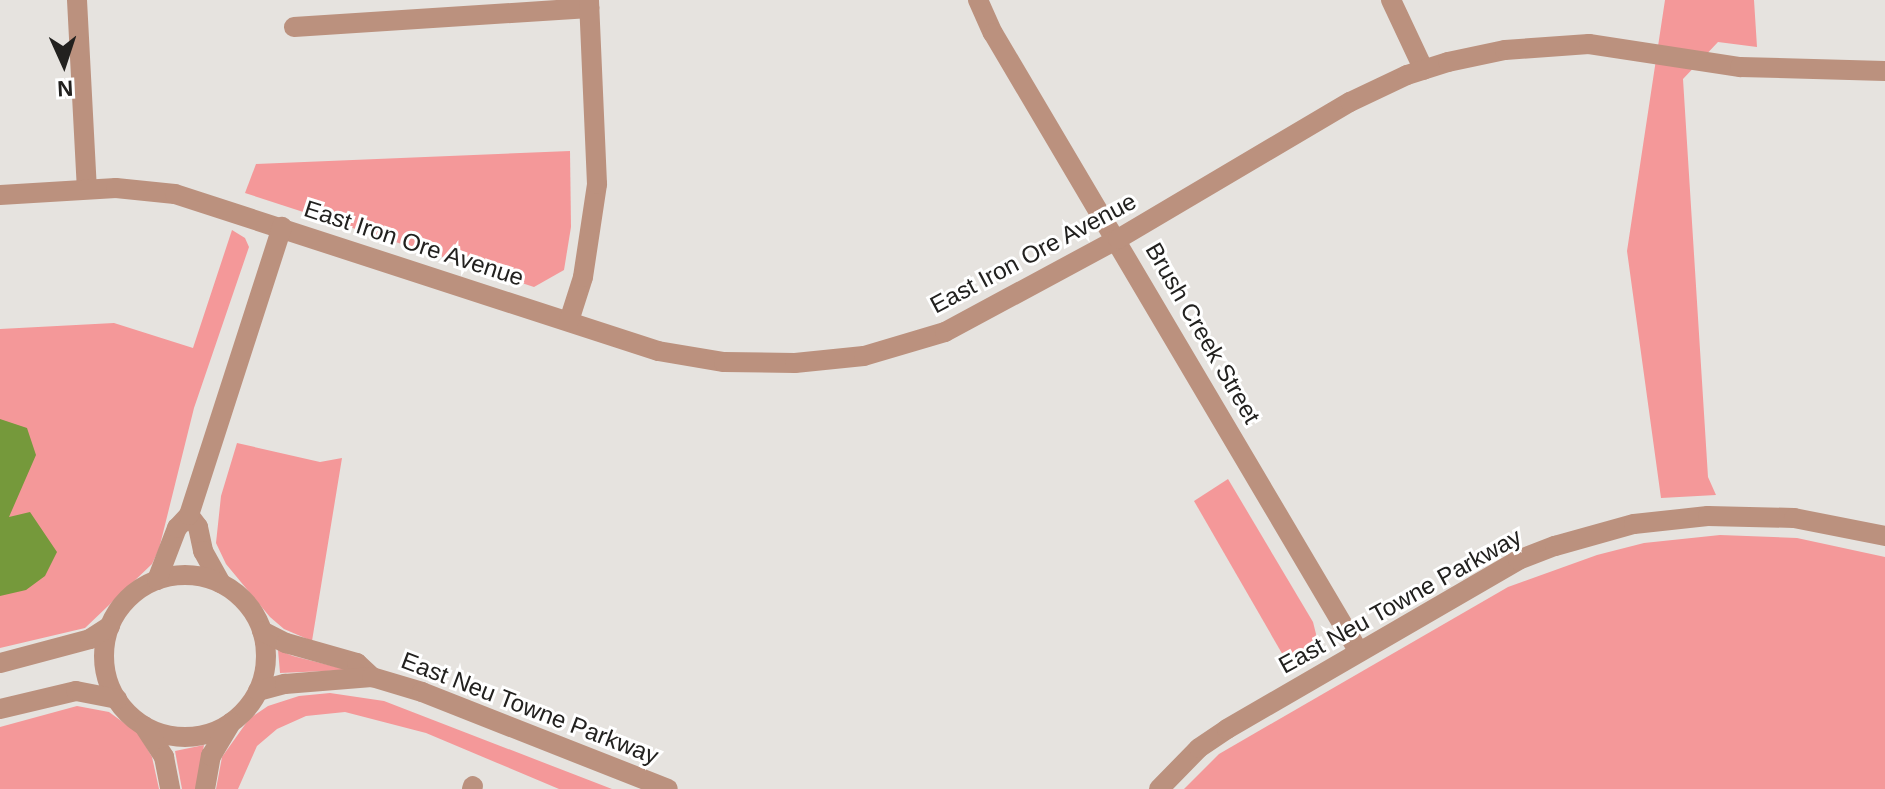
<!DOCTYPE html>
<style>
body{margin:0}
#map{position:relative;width:1885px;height:789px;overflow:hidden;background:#e6e3df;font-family:Arial,sans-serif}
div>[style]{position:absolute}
.green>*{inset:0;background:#f49899}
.water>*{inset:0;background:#75993b}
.minor>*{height:20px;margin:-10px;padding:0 10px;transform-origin:10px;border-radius:10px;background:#bb917e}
.minor>.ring{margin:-10px;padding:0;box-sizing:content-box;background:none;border:20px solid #bb917e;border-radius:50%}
span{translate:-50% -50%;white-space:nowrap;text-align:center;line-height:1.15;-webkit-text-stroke:6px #fff;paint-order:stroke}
.street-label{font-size:24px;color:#22211f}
.north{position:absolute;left:24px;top:24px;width:80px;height:80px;-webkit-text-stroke:6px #fff;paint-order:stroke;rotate:177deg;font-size:22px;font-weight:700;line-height:32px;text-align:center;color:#22211f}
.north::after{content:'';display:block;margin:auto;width:28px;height:36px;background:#22211f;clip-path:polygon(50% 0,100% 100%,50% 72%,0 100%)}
</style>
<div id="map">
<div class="green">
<i style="clip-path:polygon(1665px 0,1754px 0,1757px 47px,1718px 42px,1683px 79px,1708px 477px,1716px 495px,1661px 498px,1627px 251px)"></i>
<i style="clip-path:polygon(570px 151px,571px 227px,564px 270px,534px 287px,245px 193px,256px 164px)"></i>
<i style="clip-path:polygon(232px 230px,245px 238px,249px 247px,194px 408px,159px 549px,152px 564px,85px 628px,0 648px,0 329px,114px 323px,193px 348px)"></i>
<i style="clip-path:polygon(237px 443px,320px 462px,342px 458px,312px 641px,284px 629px,270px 617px,226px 564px,216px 543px,221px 496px)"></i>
<i style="clip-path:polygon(1228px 479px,1313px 622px,1316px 634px,1313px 654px,1291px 669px,1194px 501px)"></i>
<i style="clip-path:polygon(1720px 535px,1797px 538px,1885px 557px,1885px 789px,1184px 789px,1219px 754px,1508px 587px,1597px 555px,1644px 543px)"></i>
<i style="clip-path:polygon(278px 650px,293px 656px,348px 670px,280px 673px)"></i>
<i style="clip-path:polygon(330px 693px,384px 701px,612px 789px,559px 789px,426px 733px,345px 712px,306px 716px,277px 729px,257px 746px,238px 789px,216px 789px,222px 757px,249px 719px,268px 706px,299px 696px)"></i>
<i style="clip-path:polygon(77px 706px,109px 712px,138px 733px,152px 757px,159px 789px,0 789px,0 727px)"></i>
<i style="clip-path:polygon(204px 745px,196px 789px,182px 789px,175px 751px)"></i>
</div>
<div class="water">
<i style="clip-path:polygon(0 419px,27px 428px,36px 455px,9px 517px,30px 512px,57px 552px,45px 576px,26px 590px,0 596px)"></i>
</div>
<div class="minor">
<i style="left:77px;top:0;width:189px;rotate:87deg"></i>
<i style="left:978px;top:0;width:36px;rotate:66deg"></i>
<i style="left:993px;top:33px;width:719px;rotate:59.41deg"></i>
<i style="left:1391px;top:0;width:77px;rotate:64.8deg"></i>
<i style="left:294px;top:27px;width:296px;rotate:-3.7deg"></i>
<i style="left:0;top:195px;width:116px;rotate:-3.5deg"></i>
<i style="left:116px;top:188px;width:59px;rotate:5.8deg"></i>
<i style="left:175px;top:194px;width:508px;rotate:18.01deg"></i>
<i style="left:658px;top:351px;width:67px;rotate:9.5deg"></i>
<i style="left:724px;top:362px;width:71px;rotate:0.8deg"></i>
<i style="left:795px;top:363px;width:69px;rotate:-5.8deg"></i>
<i style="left:864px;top:356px;width:84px;rotate:-16.5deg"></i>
<i style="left:945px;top:332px;width:196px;rotate:-28.3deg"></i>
<i style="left:1118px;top:239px;width:269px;rotate:-30.6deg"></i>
<i style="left:1350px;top:102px;width:63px;rotate:-25.3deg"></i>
<i style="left:1407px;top:75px;width:43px;rotate:-17.6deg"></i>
<i style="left:1448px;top:62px;width:58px;rotate:-11.9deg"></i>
<i style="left:1505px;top:50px;width:84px;rotate:-4.1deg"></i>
<i style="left:1589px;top:44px;width:153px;rotate:8.7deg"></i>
<i style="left:1740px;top:67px;width:145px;rotate:1.6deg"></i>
<i style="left:569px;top:321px;width:46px;rotate:-72.3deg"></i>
<i style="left:583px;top:277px;width:94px;rotate:-81.4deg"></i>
<i style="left:597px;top:184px;width:184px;rotate:-92.5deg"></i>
<i style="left:189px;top:515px;width:15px;rotate:53deg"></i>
<i style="left:198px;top:527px;width:25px;rotate:78deg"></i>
<i style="left:203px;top:551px;width:37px;rotate:61deg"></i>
<i class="ring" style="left:104px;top:575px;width:142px;height:142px"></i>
<i style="left:157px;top:580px;width:56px;rotate:-69deg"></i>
<i style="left:177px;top:528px;width:18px;rotate:-47deg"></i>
<i style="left:189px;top:515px;width:303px;rotate:-72.1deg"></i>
<i style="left:262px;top:631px;width:27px;rotate:27deg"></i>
<i style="left:286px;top:643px;width:74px;rotate:15.7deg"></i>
<i style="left:357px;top:663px;width:21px;rotate:43deg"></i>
<i style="left:0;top:663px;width:93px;rotate:-14.9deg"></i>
<i style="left:90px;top:639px;width:24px;rotate:-33deg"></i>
<i style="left:258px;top:691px;width:28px;rotate:-15deg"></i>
<i style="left:285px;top:684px;width:87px;rotate:-4.6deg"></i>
<i style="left:372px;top:677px;width:52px;rotate:16.7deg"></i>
<i style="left:422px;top:692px;width:264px;rotate:21.5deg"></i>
<i style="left:0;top:709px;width:78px;rotate:-13.3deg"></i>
<i style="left:76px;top:691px;width:42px;rotate:11deg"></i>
<i style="left:144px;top:726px;width:37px;rotate:57deg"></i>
<i style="left:164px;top:757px;width:33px;rotate:79deg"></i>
<i style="left:205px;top:789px;width:34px;rotate:-80deg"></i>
<i style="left:211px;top:756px;width:39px;rotate:-59deg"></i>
<i style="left:472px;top:789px;width:3px;rotate:-72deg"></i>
<i style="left:1159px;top:789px;width:57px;rotate:-45.7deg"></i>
<i style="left:1199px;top:748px;width:34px;rotate:-34deg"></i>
<i style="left:1227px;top:729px;width:337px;rotate:-30.1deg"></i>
<i style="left:1518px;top:560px;width:40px;rotate:-21deg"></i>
<i style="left:1555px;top:546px;width:82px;rotate:-15.6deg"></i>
<i style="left:1634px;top:524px;width:74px;rotate:-6.2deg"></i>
<i style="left:1708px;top:516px;width:86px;rotate:1.3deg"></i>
<i style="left:1794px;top:518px;width:93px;rotate:11.2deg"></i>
</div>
<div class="street-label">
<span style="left:414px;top:243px;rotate:18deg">East Iron Ore Avenue</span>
<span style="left:1033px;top:253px;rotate:-28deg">East Iron Ore Avenue</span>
<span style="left:1203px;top:333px;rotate:60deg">Brush Creek Street</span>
<span style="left:1400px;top:601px;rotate:-29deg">East Neu Towne Parkway</span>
<span style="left:530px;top:708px;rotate:21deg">East Neu Towne Parkway</span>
</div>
<div class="north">N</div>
</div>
